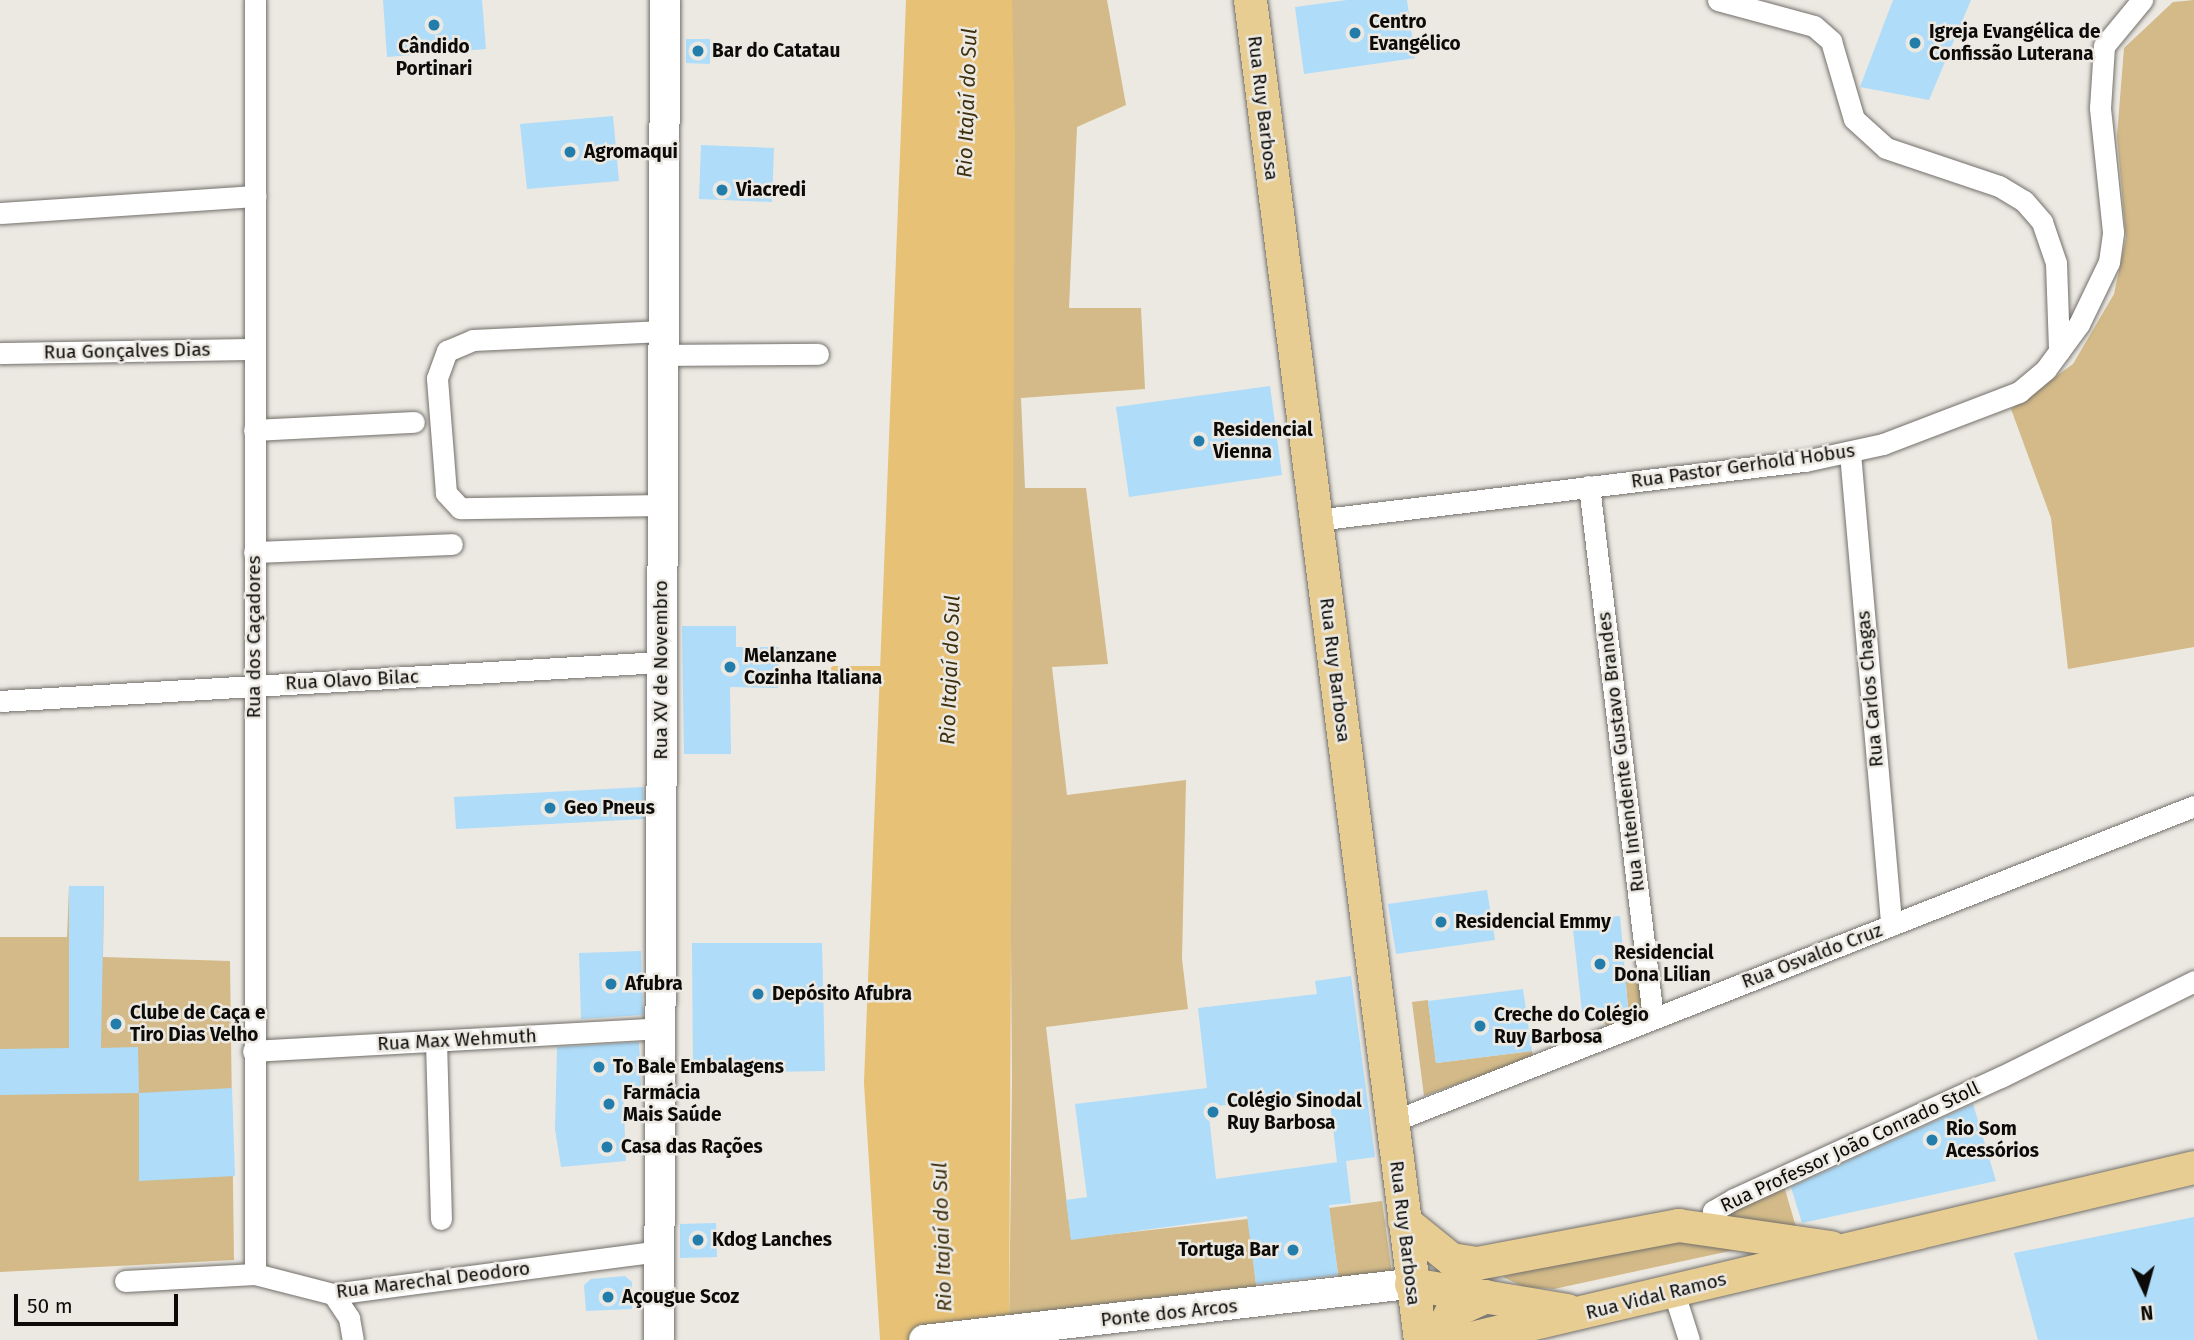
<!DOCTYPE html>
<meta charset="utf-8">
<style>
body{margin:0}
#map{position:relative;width:2194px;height:1340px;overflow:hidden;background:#ece9e3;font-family:"Fira Sans",sans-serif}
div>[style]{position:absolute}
.green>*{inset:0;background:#d3ba88}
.water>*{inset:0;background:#e6c176}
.stream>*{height:6px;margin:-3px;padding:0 3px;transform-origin:3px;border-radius:3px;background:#e6c176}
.building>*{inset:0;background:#aedcf9}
.roads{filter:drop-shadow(0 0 2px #73706b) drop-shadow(0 0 2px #73706b)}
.minor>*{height:21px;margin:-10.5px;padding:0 10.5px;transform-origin:10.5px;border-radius:10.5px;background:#fff}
.secondary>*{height:30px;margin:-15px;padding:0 15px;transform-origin:15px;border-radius:15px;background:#fff}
.primary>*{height:33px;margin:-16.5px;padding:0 16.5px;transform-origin:16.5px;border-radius:16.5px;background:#e8cd92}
.dots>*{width:19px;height:19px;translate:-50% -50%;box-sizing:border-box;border:4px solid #ece9e3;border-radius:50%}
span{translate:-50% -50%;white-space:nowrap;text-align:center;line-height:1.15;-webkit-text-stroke:5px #ece9e3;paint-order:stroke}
.poi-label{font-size:19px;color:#0c0b09;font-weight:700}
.left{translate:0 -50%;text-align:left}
.right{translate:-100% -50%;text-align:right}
.street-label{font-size:19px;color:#0c0b09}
.water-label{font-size:21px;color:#3e2f0d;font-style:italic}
.north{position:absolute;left:2110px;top:1256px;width:70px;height:70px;-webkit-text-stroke:5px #ece9e3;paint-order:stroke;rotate:175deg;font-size:19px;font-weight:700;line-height:28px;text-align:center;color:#0c0b09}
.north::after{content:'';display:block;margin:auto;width:24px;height:32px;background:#0c0b09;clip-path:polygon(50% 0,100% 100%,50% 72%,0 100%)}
.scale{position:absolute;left:14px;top:1294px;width:164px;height:32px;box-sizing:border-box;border:4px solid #0c0b09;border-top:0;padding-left:9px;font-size:21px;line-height:24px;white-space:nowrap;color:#0c0b09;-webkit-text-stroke:5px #ece9e3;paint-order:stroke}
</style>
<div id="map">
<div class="green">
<i style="clip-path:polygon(1004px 0,1107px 0,1126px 105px,1077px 127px,1069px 308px,1141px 308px,1145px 389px,1021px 398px,1025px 488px,1086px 488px,1108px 664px,1052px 667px,1067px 795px,1186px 780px,1182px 959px,1188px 1009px,1046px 1027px,1071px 1239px,1248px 1219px,1257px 1292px,1009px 1330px,1012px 1081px)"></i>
<i style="clip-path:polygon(2194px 0,2194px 647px,2068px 669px,2051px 518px,2011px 409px,2073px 364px,2114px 294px,2126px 238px,2117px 136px,2124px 48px,2173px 2px)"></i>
<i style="clip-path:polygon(69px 886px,104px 886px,103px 957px,230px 961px,234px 1260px,0 1272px,0 937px,67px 937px)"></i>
<i style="clip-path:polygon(1640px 971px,1644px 1014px,1608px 1026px,1600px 1020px,1599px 1011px,1628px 1008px,1625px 972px)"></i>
<i style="clip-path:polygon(1428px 1000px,1436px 1063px,1532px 1051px,1533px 1057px,1424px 1096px,1412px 1002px)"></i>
<i style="clip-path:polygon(1784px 1186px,1796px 1227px,1726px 1216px,1729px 1209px)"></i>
<i style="clip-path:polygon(1382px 1201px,1392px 1274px,1339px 1281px,1329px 1208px)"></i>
<i style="clip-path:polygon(1675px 1231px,1753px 1246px,1554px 1289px,1524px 1287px,1503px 1277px,1614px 1242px)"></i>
</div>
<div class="water">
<i style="clip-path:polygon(906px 0,1012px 0,1015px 133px,1009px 1340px,880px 1340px,864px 1083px)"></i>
</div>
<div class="stream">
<i style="left:834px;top:669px;width:54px"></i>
</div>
<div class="building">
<i style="clip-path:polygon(383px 0,482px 0,486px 49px,387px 57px)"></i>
<i style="clip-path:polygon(1347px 0,1407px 0,1415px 58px,1304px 74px,1295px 7px)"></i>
<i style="clip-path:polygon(1893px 0,1971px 0,1929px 100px,1860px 87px)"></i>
<i style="clip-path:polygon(686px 39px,710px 39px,710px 64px,686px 63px)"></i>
<i style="clip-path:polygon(613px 116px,619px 181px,527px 189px,520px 124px)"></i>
<i style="clip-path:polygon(701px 145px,774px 148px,772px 202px,699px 199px)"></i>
<i style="clip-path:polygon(1270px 386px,1282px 475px,1129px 497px,1116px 407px)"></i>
<i style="clip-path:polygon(682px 626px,736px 626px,736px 647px,779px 647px,778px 688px,730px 687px,731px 754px,684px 754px)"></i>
<i style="clip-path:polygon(643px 787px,644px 819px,456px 829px,454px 797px)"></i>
<i style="clip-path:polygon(69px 886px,104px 886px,101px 1048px,138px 1047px,139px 1093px,0 1095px,0 1049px,69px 1048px)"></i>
<i style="clip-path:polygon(1487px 890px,1495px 940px,1396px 954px,1388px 904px)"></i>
<i style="clip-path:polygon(1620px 916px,1628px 1008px,1582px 1012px,1572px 920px)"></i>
<i style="clip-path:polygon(692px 943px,822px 943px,825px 1071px,693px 1073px)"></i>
<i style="clip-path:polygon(641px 951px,643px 1015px,581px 1019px,579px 953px)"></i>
<i style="clip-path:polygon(evenodd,1351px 976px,1375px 1157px,1346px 1161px,1351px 1203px,1329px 1205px,1338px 1275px,1256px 1284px,1247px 1216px,1071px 1240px,1066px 1200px,1087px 1197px,1075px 1104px,1207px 1088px,1198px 1008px,1317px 994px,1315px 981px,1351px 976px,1329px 1094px,1337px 1162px,1346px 1161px,1216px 1179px,1208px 1107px,1329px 1094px)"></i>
<i style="clip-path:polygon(1523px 989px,1532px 1051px,1436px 1063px,1428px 1001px)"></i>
<i style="clip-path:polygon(639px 1042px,641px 1088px,623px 1089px,626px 1161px,561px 1167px,555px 1129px,557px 1047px)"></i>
<i style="clip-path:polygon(232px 1088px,235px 1176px,139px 1181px,139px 1093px)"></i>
<i style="clip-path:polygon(1973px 1104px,1996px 1181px,1802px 1223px,1791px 1187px)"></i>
<i style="clip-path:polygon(2194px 1217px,2194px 1340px,2038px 1340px,2014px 1253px)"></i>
<i style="clip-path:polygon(716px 1223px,717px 1257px,680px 1258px,680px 1224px)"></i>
<i style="clip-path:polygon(625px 1276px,632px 1282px,632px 1309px,586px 1311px,584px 1285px,591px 1279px)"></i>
</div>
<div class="roads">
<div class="minor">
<i style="left:255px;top:0;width:1274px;rotate:90deg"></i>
<i style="left:1718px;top:0;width:99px;rotate:15.2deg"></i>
<i style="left:1814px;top:26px;width:23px;rotate:41deg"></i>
<i style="left:1831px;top:41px;width:81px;rotate:73.6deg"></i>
<i style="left:1854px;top:119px;width:43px;rotate:42.2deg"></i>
<i style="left:1886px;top:148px;width:119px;rotate:18.6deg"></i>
<i style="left:1999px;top:186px;width:29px;rotate:31deg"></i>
<i style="left:2024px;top:201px;width:28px;rotate:49deg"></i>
<i style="left:2042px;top:222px;width:43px;rotate:71.1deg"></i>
<i style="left:2056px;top:263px;width:88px;rotate:88deg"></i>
<i style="left:0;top:213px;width:256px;rotate:-3.8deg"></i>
<i style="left:0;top:353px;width:254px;rotate:-0.9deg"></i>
<i style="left:663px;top:355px;width:155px;rotate:-0.4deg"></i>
<i style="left:254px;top:430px;width:160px;rotate:-2.9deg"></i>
<i style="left:1850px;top:453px;width:474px;rotate:85deg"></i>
<i style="left:1589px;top:486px;width:536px;rotate:83.14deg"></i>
<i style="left:662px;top:505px;width:202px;rotate:179.1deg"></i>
<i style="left:460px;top:508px;width:21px;rotate:-133deg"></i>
<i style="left:446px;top:493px;width:115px;rotate:-94.5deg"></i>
<i style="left:437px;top:378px;width:29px;rotate:-70deg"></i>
<i style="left:447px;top:351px;width:28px;rotate:-23deg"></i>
<i style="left:473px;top:340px;width:190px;rotate:-2.7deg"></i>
<i style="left:1316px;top:520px;width:493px;rotate:-6.9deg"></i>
<i style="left:1805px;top:461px;width:80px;rotate:-12.3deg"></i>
<i style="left:1883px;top:444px;width:146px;rotate:-20.9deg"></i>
<i style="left:2019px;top:392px;width:35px;rotate:-40deg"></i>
<i style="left:2046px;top:369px;width:56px;rotate:-53.7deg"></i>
<i style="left:2079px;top:324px;width:69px;rotate:-64.2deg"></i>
<i style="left:2109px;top:262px;width:30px;rotate:-82deg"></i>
<i style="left:2113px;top:232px;width:125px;rotate:-96deg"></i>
<i style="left:2100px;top:108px;width:62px;rotate:-86.3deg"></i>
<i style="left:2104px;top:46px;width:60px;rotate:-50.4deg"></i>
<i style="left:254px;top:552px;width:198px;rotate:-2.3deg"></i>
<i style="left:0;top:701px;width:662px;rotate:-3.38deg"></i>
<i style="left:436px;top:1041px;width:178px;rotate:88.4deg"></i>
<i style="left:253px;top:1051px;width:408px;rotate:-3.2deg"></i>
<i style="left:1391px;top:1122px;width:863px;rotate:-21.48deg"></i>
<i style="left:1722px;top:1231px;width:22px;rotate:-114deg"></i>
<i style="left:1713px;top:1211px;width:24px;rotate:-30deg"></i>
<i style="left:1734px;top:1199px;width:294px;rotate:-24.6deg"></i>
<i style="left:2001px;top:1077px;width:216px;rotate:-26.4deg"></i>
<i style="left:125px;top:1281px;width:130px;rotate:-3.1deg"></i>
<i style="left:255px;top:1274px;width:81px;rotate:14.4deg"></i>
<i style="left:333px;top:1294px;width:329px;rotate:-7.5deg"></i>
<i style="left:1674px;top:1293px;width:49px;rotate:72.3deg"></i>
<i style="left:333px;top:1294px;width:29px;rotate:56deg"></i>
<i style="left:349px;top:1318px;width:22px;rotate:80deg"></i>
</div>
<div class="secondary">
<i style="left:659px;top:1340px;width:1340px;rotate:-89.74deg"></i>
<i style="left:924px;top:1340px;width:490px;rotate:-6.6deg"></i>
</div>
<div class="primary">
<i style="left:1250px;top:0;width:1351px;rotate:82.77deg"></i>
<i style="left:1404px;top:1221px;width:60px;rotate:39deg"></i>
<i style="left:1451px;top:1259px;width:26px;rotate:9deg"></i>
<i style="left:1477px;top:1263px;width:205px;rotate:-10.7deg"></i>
<i style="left:1678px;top:1225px;width:154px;rotate:8.2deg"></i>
<i style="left:1411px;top:1284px;width:158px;rotate:9.5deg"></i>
<i style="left:1436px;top:1340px;width:32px;rotate:-62deg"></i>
<i style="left:1451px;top:1312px;width:38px;rotate:-25deg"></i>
<i style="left:1462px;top:1340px;width:752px;rotate:-13.3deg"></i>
</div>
</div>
<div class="dots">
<i style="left:434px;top:25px;background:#227dab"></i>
<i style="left:1355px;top:33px;background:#227dab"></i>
<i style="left:1915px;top:43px;background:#227dab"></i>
<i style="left:698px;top:51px;background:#227dab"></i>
<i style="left:570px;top:152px;background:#227dab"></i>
<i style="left:722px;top:190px;background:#227dab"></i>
<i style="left:1199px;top:441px;background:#227dab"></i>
<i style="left:730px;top:667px;background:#227dab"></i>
<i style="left:550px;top:808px;background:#227dab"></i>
<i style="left:1441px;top:922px;background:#227dab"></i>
<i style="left:1600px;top:964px;background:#227dab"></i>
<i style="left:611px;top:984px;background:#227dab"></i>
<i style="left:758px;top:994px;background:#227dab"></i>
<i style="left:116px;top:1024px;background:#227dab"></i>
<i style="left:1480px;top:1026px;background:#227dab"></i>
<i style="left:599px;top:1067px;background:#227dab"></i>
<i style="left:609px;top:1104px;background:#227dab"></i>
<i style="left:1213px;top:1112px;background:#227dab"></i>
<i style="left:1932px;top:1140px;background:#227dab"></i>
<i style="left:607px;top:1147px;background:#227dab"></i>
<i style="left:698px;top:1240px;background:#227dab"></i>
<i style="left:1293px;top:1250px;background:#227dab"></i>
<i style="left:608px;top:1297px;background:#227dab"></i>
</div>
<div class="poi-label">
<span class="left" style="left:1369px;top:33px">Centro<br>Evangélico</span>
<span class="left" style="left:1929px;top:43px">Igreja Evangélica de<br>Confissão Luterana</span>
<span style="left:434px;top:58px">Cândido<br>Portinari</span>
<span class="left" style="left:712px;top:51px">Bar do Catatau</span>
<span class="left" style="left:584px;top:152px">Agromaqui</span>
<span class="left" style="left:736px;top:190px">Viacredi</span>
<span class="left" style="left:1213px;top:441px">Residencial<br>Vienna</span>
<span class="left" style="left:744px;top:667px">Melanzane<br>Cozinha Italiana</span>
<span class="left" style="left:564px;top:808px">Geo Pneus</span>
<span class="left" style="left:1455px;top:922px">Residencial Emmy</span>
<span class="left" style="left:1614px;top:964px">Residencial<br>Dona Lilian</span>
<span class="left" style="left:625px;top:984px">Afubra</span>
<span class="left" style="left:772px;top:994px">Depósito Afubra</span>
<span class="left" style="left:130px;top:1024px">Clube de Caça e<br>Tiro Dias Velho</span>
<span class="left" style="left:1494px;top:1026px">Creche do Colégio<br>Ruy Barbosa</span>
<span class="left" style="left:613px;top:1067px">To Bale Embalagens</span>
<span class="left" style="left:623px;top:1104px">Farmácia<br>Mais Saúde</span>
<span class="left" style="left:1227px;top:1112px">Colégio Sinodal<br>Ruy Barbosa</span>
<span class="left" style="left:1946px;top:1140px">Rio Som<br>Acessórios</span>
<span class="left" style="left:621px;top:1147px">Casa das Rações</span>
<span class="left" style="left:712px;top:1240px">Kdog Lanches</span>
<span class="right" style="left:1279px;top:1250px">Tortuga Bar</span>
<span class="left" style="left:622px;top:1297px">Açougue Scoz</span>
</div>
<div class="street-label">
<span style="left:1263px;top:108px;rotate:83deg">Rua Ruy Barbosa</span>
<span style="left:127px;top:351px;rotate:-1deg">Rua Gonçalves Dias</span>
<span style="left:1743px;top:466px;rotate:-8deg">Rua Pastor Gerhold Hobus</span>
<span style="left:254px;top:637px;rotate:-90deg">Rua dos Caçadores</span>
<span style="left:661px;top:670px;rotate:-90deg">Rua XV de Novembro</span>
<span style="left:1335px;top:670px;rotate:83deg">Rua Ruy Barbosa</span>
<span style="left:352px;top:680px;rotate:-3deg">Rua Olavo Bilac</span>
<span style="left:1870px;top:689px;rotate:-95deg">Rua Carlos Chagas</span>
<span style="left:1621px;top:752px;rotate:-97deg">Rua Intendente Gustavo Brandes</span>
<span style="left:1812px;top:956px;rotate:-21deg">Rua Osvaldo Cruz</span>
<span style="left:457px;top:1040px;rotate:-3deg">Rua Max Wehmuth</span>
<span style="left:1850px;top:1147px;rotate:-25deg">Rua Professor João Conrado Stoll</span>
<span style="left:1405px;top:1233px;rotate:83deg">Rua Ruy Barbosa</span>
<span style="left:433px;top:1280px;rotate:-7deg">Rua Marechal Deodoro</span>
<span style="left:1656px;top:1296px;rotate:-14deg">Rua Vidal Ramos</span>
<span style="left:1169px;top:1313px;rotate:-6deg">Ponte dos Arcos</span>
</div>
<div class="water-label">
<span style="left:967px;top:103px;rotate:-88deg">Rio Itajaí do Sul</span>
<span style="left:950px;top:670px;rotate:-88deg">Rio Itajaí do Sul</span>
<span style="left:942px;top:1237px;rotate:-92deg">Rio Itajaí do Sul</span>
</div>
<div class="north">N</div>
<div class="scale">50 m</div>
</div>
